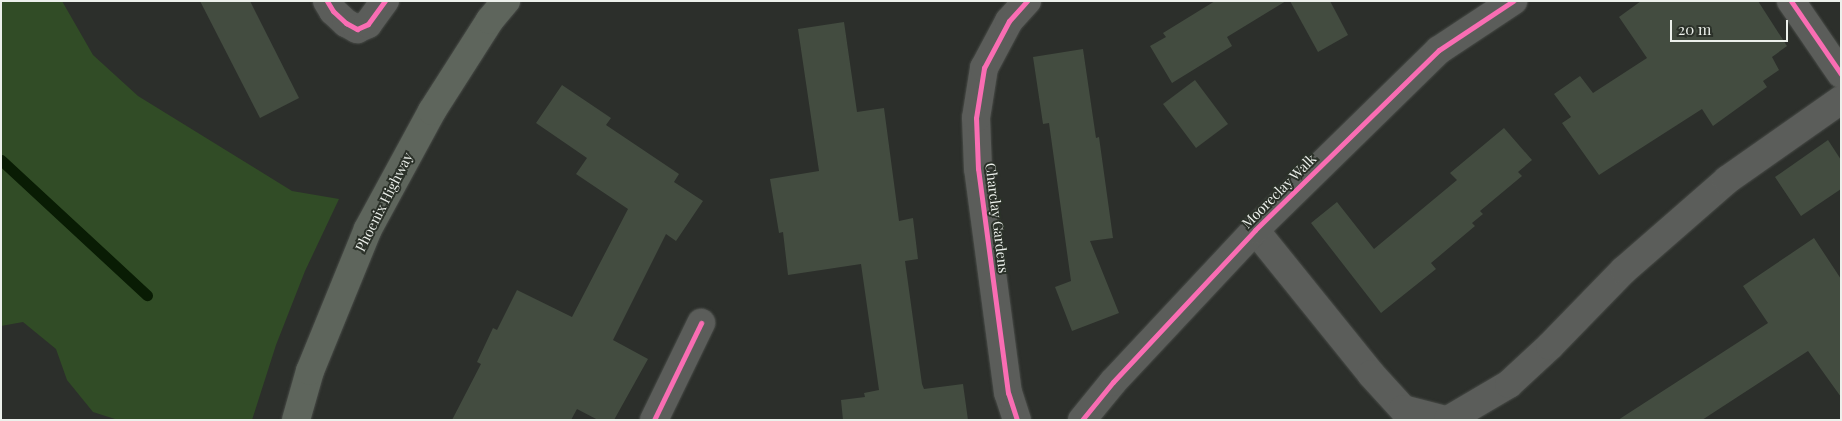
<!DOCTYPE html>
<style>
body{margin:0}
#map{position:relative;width:1842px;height:421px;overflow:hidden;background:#2c2f2b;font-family:"Playfair Display",serif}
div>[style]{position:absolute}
.green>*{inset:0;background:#314c26}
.stream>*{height:11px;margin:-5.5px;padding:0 5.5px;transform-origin:5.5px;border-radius:5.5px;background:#091c04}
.building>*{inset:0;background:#434c40}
.roads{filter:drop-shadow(0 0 1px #484b47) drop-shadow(0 0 1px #484b47)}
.minor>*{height:28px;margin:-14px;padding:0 14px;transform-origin:14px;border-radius:14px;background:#5b5d5a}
.major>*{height:28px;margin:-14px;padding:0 14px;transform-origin:14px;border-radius:14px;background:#5e655c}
.cycleway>*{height:5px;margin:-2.5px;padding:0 2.5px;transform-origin:2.5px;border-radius:2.5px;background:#f96db3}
span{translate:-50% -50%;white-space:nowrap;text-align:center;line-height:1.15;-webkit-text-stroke:4px #2b3129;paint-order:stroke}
.street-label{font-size:14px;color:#ecf0eb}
.frame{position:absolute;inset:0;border:2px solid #ecf0eb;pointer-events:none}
.scale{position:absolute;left:1670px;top:20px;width:118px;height:22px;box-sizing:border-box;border:2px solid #ecf0eb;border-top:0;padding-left:6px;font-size:15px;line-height:18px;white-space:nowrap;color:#ecf0eb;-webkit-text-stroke:4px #2b3129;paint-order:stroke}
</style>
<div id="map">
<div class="green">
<i style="clip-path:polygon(1px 1px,62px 1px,93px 55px,138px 96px,292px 191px,339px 199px,305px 271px,276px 345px,252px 420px,118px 420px,93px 412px,67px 380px,56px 349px,23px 322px,1px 326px)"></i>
</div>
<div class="stream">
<i style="left:1px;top:160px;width:199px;rotate:42.8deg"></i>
</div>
<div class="building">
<i style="clip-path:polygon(200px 1px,250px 1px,299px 98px,260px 118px)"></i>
<i style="clip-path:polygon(1215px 1px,1286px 1px,1227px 37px,1232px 46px,1172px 83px,1150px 46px,1166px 37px,1163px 33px)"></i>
<i style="clip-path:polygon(1290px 1px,1330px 1px,1348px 35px,1318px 52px)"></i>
<i style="clip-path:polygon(1641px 1px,1758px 1px,1787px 46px,1772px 57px,1779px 70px,1763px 81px,1767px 87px,1713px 126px,1702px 109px,1599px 175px,1562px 123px,1571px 117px,1554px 94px,1580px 76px,1593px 93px,1647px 58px,1619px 17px)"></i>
<i style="clip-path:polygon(844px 22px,857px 112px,884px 108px,899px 221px,913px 218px,918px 259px,905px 261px,922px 384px,924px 389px,963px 384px,968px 420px,843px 420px,841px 400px,865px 397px,864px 393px,879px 390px,861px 264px,788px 275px,783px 232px,779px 233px,770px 179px,819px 171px,798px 29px)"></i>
<i style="clip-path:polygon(1083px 49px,1096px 138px,1099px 137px,1113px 238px,1090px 241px,1119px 313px,1072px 331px,1055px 287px,1071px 281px,1049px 123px,1043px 124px,1033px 57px)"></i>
<i style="clip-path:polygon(1195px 80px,1228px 124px,1196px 148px,1163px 104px)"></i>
<i style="clip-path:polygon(562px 85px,611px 118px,606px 125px,679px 174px,674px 182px,703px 201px,676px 241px,666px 234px,613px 340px,648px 359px,614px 420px,598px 420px,577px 409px,571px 420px,452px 420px,481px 364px,477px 362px,493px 328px,497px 330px,517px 290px,572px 317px,628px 209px,576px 174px,587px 158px,536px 123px)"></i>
<i style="clip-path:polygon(1504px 128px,1532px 160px,1518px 172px,1522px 176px,1480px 211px,1483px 214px,1472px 223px,1475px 226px,1431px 263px,1436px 269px,1381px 313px,1311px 223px,1337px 202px,1374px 249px,1457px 180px,1450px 173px)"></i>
<i style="clip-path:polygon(1828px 140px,1841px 160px,1841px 189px,1801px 216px,1775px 177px)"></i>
<i style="clip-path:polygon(1814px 238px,1841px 279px,1841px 397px,1808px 351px,1702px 420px,1618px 420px,1768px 323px,1743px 286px)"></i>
</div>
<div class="roads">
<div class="minor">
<i style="left:327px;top:1px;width:12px;rotate:59deg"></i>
<i style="left:333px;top:11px;width:18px;rotate:43deg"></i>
<i style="left:346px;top:23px;width:13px;rotate:29deg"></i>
<i style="left:357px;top:29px;width:12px;rotate:-24deg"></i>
<i style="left:368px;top:24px;width:29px;rotate:-54deg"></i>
<i style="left:1791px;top:1px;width:88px;rotate:55.6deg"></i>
<i style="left:1255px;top:230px;width:185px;rotate:51.1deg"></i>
<i style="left:1371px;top:374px;width:47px;rotate:47.6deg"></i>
<i style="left:1403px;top:409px;width:43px;rotate:14.7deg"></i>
<i style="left:654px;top:420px;width:108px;rotate:-64.1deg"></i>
<i style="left:1017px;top:420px;width:28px;rotate:-108deg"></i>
<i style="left:1008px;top:393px;width:226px;rotate:-97.6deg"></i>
<i style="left:978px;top:169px;width:51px;rotate:-92.2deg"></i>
<i style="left:976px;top:118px;width:51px;rotate:-80.9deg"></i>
<i style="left:984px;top:68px;width:53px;rotate:-62deg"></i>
<i style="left:1009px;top:21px;width:27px;rotate:-48deg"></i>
<i style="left:1082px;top:420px;width:49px;rotate:-50.8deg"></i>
<i style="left:1113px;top:382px;width:208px;rotate:-46.9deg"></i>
<i style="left:1255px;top:230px;width:257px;rotate:-44.4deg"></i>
<i style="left:1439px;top:50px;width:89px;rotate:-33.5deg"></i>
<i style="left:1448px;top:420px;width:71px;rotate:-30.5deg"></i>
<i style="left:1509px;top:384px;width:56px;rotate:-42.8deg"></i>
<i style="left:1550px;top:346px;width:106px;rotate:-45.8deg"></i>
<i style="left:1624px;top:270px;width:137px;rotate:-41.1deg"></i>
<i style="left:1727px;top:180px;width:139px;rotate:-35.1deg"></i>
</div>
<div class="major">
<i style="left:296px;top:420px;width:51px;rotate:-74.1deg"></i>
<i style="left:310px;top:371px;width:153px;rotate:-67.8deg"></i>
<i style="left:368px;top:229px;width:134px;rotate:-61.5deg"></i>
<i style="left:432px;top:111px;width:108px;rotate:-57.5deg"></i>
<i style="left:490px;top:20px;width:25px;rotate:-50deg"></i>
</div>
</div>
<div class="cycleway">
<i style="left:327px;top:1px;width:12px;rotate:59deg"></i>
<i style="left:333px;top:11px;width:18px;rotate:43deg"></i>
<i style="left:346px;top:23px;width:13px;rotate:29deg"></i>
<i style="left:357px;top:29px;width:12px;rotate:-24deg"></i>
<i style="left:368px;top:24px;width:29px;rotate:-54deg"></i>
<i style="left:1791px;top:1px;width:88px;rotate:55.6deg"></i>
<i style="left:654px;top:420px;width:108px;rotate:-64.1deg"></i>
<i style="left:1017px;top:420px;width:28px;rotate:-108deg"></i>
<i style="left:1008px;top:393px;width:226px;rotate:-97.6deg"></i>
<i style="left:978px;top:169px;width:51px;rotate:-92.2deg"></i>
<i style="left:976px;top:118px;width:51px;rotate:-80.9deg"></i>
<i style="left:984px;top:68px;width:53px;rotate:-62deg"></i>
<i style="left:1009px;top:21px;width:27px;rotate:-48deg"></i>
<i style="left:1082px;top:420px;width:49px;rotate:-50.8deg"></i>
<i style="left:1113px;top:382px;width:208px;rotate:-46.9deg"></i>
<i style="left:1255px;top:230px;width:257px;rotate:-44.4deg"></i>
<i style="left:1439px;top:50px;width:89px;rotate:-33.5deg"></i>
</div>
<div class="street-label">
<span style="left:1279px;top:191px;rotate:-45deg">Mooreclay Walk</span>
<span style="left:384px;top:202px;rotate:-63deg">Phoenix Highway</span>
<span style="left:997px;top:218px;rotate:83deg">Charclay Gardens</span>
</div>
<div class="frame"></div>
<div class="scale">20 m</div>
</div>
